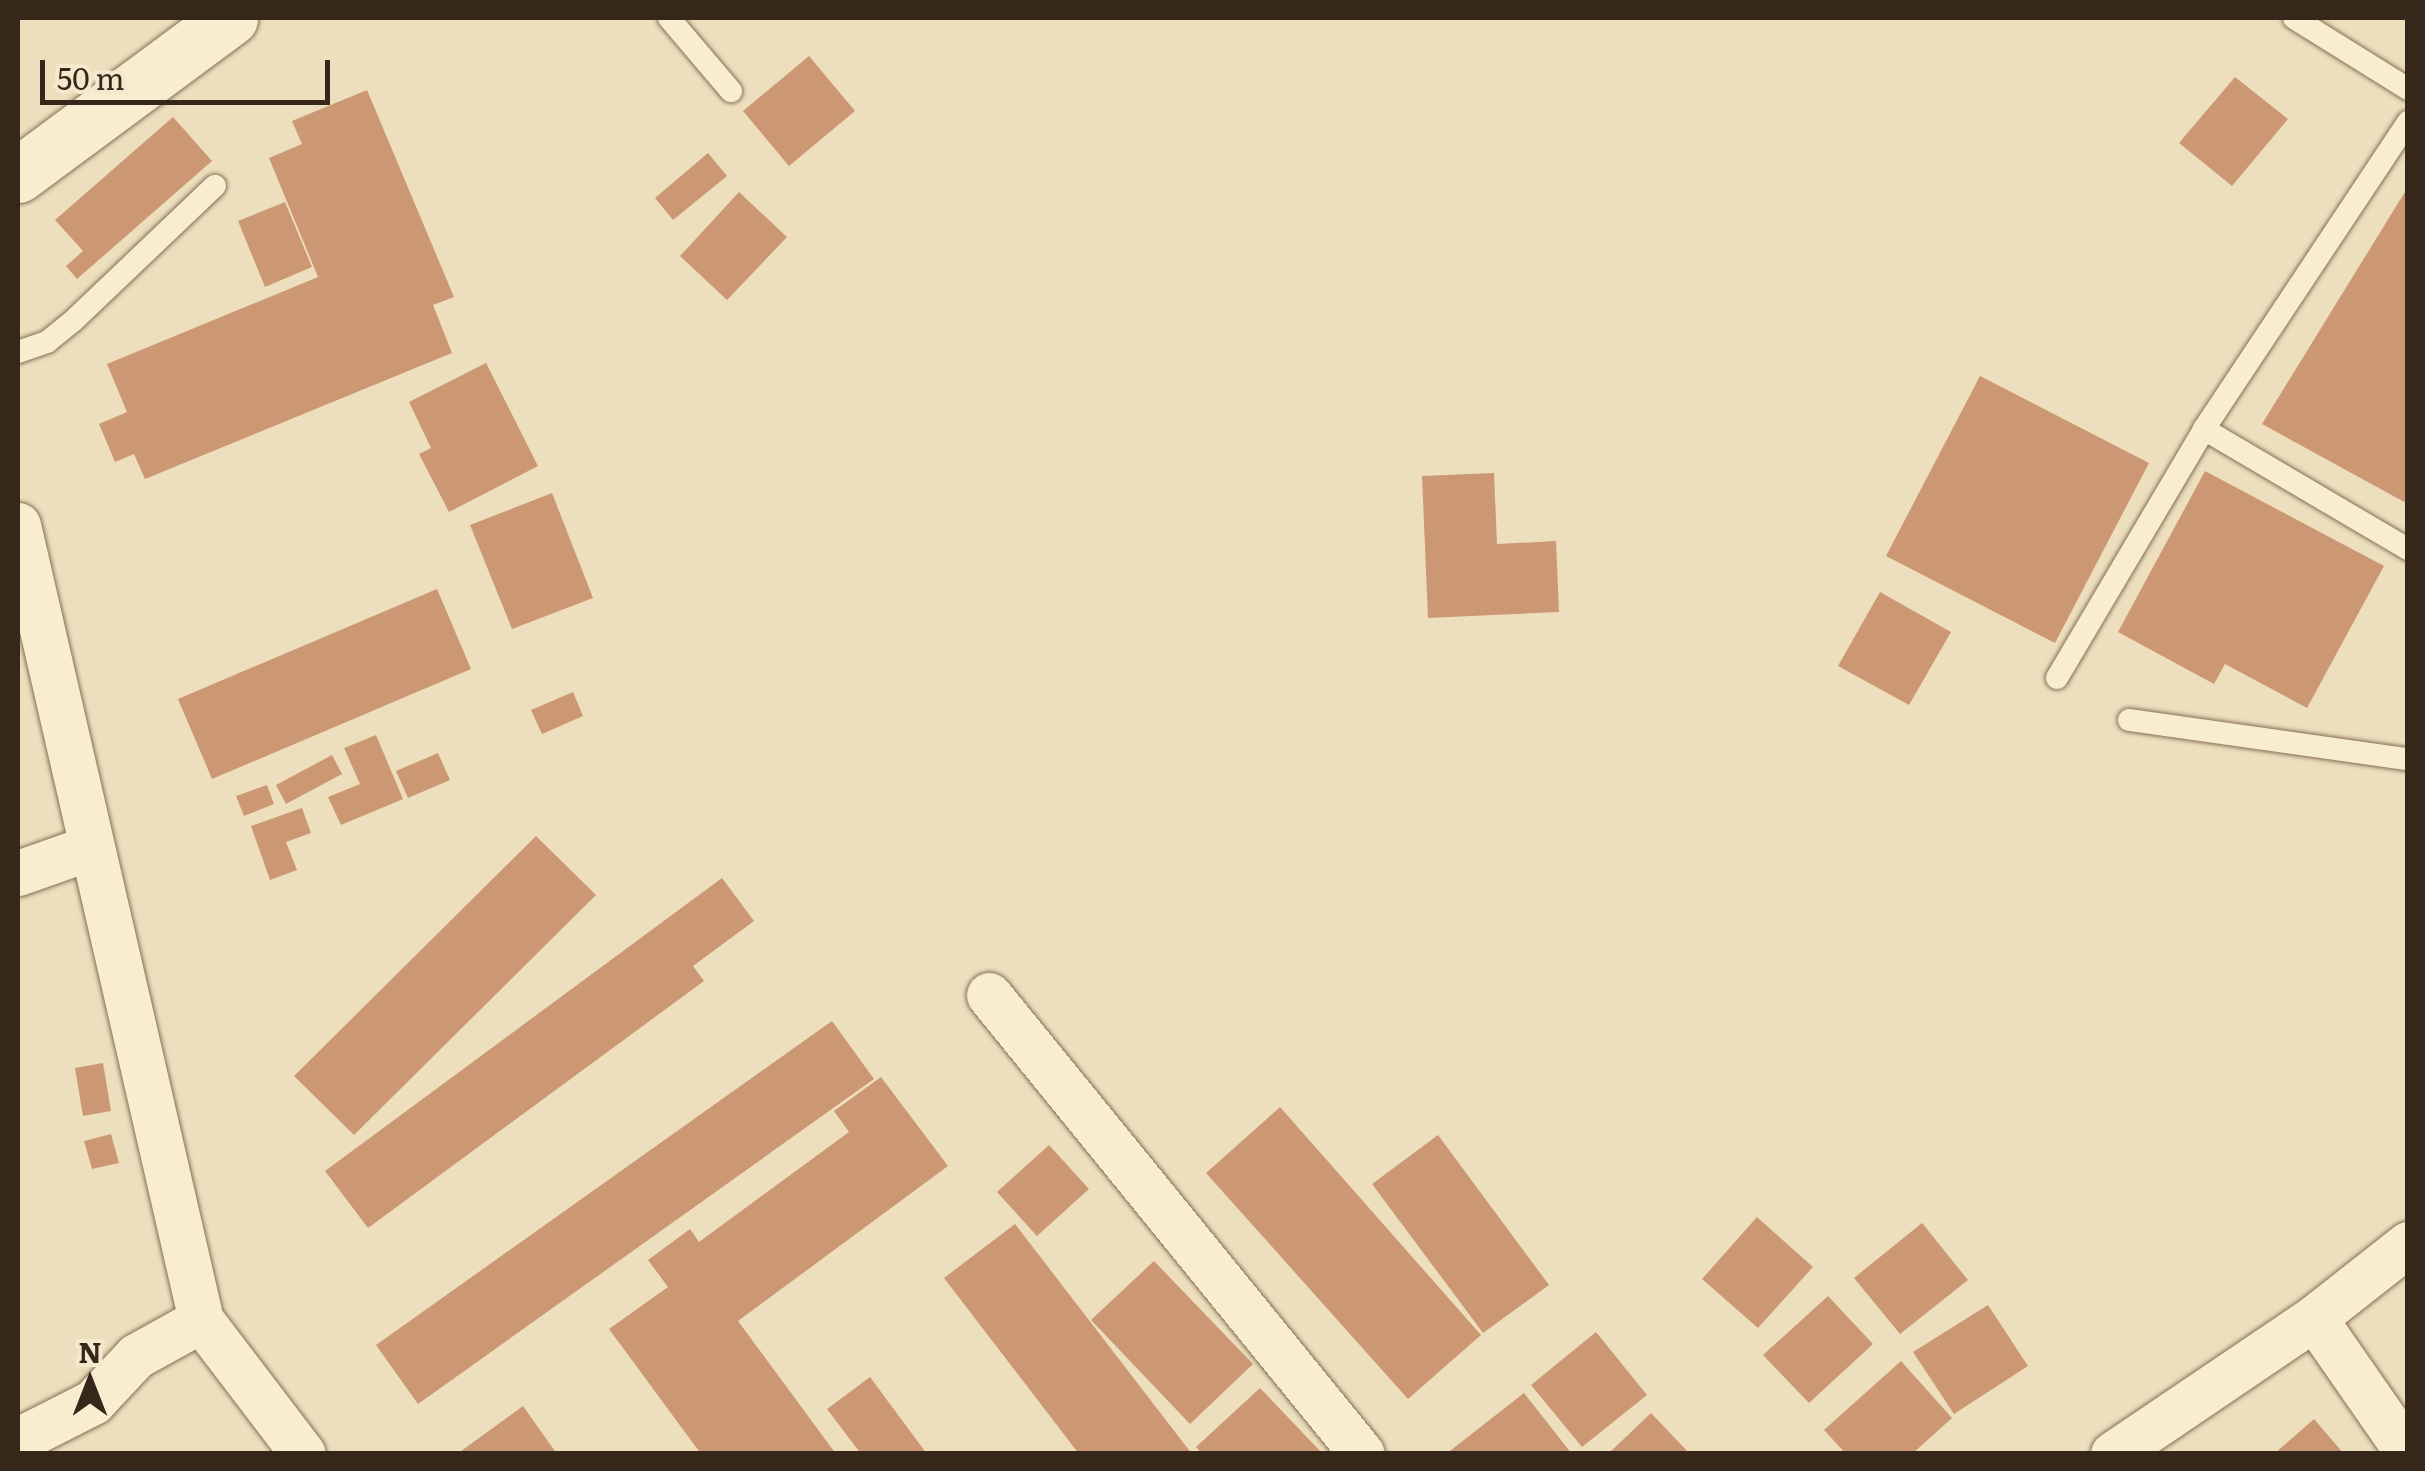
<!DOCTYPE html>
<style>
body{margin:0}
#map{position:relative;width:2425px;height:1471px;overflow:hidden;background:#eddfbd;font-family:Literata,serif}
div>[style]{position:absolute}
.building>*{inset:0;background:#cc9873}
.roads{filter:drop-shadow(0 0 2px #856f57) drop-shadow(0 0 2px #856f57)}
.service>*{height:22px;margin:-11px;padding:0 11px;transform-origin:11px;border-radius:11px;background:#f9edd0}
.minor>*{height:45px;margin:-22.5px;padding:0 22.5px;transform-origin:22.5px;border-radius:22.5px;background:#f9edd0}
.tertiary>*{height:55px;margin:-27.5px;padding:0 27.5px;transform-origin:27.5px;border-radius:27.5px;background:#f9edd0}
span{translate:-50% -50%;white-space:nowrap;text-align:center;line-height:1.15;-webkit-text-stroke:10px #f5e9cd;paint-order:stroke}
.frame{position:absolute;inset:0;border:20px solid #35281b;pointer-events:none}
.north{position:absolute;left:40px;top:1331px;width:100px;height:100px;-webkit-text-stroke:8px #f5e9cd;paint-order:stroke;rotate:0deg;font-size:28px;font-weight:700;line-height:40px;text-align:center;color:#35281b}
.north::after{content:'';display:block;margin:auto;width:35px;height:45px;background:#35281b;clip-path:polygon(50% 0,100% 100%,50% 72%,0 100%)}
.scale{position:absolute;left:40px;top:60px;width:290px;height:45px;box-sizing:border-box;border:5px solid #35281b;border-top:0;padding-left:12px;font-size:30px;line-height:35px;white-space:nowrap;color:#35281b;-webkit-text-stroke:8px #f5e9cd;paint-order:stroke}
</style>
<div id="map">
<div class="building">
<i style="clip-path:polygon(809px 56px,855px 111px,789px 166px,743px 111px)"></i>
<i style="clip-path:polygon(2235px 77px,2288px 119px,2232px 186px,2179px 143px)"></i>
<i style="clip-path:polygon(367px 90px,454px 297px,433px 305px,452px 353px,145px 479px,134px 454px,115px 462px,99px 424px,127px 412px,107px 364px,318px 277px,269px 158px,302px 144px,292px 121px)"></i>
<i style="clip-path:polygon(173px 117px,212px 161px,77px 279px,66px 266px,83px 251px,55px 220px)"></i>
<i style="clip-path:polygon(708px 153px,727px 176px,673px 220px,655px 198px)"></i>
<i style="clip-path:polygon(2408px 187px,2408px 504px,2262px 424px)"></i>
<i style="clip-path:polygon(739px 192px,787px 237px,727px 300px,680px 256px)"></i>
<i style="clip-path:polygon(285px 202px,312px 267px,265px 287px,238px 221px)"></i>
<i style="clip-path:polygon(486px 363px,538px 466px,449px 512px,419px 454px,431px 448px,409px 402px)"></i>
<i style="clip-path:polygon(1980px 376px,2149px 463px,2055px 643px,1886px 556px)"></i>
<i style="clip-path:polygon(2205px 471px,2384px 566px,2307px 708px,2225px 664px,2214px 684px,2118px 632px)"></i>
<i style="clip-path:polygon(1494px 473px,1497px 544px,1556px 541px,1559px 612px,1428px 618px,1422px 476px)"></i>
<i style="clip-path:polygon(552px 493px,593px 598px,512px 629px,470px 525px)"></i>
<i style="clip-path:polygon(437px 589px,471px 669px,212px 779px,178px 699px)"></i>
<i style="clip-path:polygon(1880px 592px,1951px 632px,1909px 705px,1838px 666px)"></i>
<i style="clip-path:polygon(573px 692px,583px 716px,542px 734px,531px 710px)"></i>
<i style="clip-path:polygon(376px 735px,403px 799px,341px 825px,328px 797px,360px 784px,344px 748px)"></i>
<i style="clip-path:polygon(438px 753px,450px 780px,408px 798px,396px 771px)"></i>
<i style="clip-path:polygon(332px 755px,342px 774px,286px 804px,276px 785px)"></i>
<i style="clip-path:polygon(267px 785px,274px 804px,244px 816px,236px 796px)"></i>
<i style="clip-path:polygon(302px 808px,311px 833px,286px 842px,297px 870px,270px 880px,251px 826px)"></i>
<i style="clip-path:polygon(536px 836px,596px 895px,354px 1135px,294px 1076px)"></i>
<i style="clip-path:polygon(722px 878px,754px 921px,693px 966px,704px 981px,368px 1228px,325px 1171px)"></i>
<i style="clip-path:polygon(832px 1021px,874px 1079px,418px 1404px,376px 1345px)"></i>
<i style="clip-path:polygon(103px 1063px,111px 1111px,83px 1116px,75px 1068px)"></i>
<i style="clip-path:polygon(881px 1077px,948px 1166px,738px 1321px,836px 1454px,701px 1454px,609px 1329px,668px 1287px,648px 1260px,690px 1229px,699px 1242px,849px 1132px,834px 1111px)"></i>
<i style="clip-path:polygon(1280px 1107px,1481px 1335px,1408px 1399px,1206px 1173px)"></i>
<i style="clip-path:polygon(111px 1134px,119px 1163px,92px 1169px,84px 1141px)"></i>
<i style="clip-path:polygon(1438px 1135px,1549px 1285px,1483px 1333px,1372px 1184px)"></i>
<i style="clip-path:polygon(1049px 1145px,1089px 1189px,1037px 1236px,997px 1192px)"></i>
<i style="clip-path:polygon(1757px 1217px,1813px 1267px,1758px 1328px,1702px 1279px)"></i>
<i style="clip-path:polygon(1922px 1223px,1968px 1280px,1900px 1334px,1854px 1278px)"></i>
<i style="clip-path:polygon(1015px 1224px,1192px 1454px,1079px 1454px,944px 1278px)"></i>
<i style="clip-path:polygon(1154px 1261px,1253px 1364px,1190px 1424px,1091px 1320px)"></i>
<i style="clip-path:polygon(1828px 1296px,1873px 1344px,1809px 1403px,1763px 1355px)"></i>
<i style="clip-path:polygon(1988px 1305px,2028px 1366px,1954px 1414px,1913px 1352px)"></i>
<i style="clip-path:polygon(1596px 1332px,1647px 1395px,1582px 1447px,1531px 1385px)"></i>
<i style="clip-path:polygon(1901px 1361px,1952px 1418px,1912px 1454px,1846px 1454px,1824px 1430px)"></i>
<i style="clip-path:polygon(870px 1377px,927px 1454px,861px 1454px,827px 1409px)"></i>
<i style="clip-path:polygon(1260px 1388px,1323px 1454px,1202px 1454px,1196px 1447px)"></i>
<i style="clip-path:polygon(1524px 1393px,1572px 1454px,1446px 1454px)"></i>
<i style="clip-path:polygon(523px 1406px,557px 1454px,457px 1454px)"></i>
<i style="clip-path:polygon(1651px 1413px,1690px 1454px,1608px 1454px)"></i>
<i style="clip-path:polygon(2314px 1419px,2344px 1454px,2274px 1454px)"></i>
</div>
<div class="roads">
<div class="service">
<i style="left:669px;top:18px;width:96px;rotate:49.7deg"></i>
<i style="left:2294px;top:18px;width:134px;rotate:31.9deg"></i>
<i style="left:18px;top:352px;width:31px;rotate:-19deg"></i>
<i style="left:47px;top:342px;width:33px;rotate:-39deg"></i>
<i style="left:73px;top:321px;width:196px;rotate:-43.6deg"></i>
<i style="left:2204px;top:429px;width:237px;rotate:30.5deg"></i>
<i style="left:2057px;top:678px;width:289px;rotate:-59.4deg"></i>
<i style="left:2204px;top:429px;width:369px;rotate:-56.4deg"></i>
<i style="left:2129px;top:720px;width:282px;rotate:8deg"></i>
</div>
<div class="minor">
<i style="left:18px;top:525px;width:816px;rotate:77.04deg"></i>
<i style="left:201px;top:1320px;width:74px;rotate:151deg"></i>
<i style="left:136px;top:1356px;width:63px;rotate:133.1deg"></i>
<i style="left:93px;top:1402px;width:84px;rotate:153.1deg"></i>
<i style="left:18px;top:873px;width:78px;rotate:-19.4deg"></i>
<i style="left:989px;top:995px;width:591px;rotate:50.9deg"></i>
<i style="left:2314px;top:1318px;width:165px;rotate:55.2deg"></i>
<i style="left:201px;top:1320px;width:168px;rotate:52.7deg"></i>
<i style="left:2113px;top:1454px;width:243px;rotate:-34.1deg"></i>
<i style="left:2314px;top:1318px;width:120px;rotate:-38.2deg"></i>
</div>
<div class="tertiary">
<i style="left:18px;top:175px;width:264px;rotate:-36.5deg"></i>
</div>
</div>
<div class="frame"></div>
<div class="north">N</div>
<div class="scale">50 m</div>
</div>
